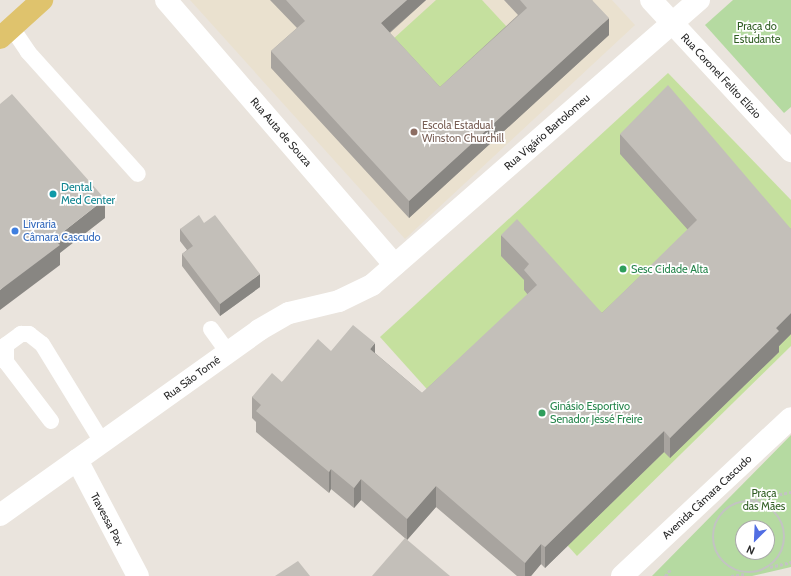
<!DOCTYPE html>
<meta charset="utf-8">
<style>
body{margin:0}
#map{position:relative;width:791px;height:576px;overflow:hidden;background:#eae4dd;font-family:Cabin,sans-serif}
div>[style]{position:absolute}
.education>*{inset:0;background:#eae1cf}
.green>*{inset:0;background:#b5daa1}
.pitch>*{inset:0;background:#c5e09e}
.path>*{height:2.5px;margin-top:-1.25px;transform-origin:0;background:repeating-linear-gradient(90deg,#c3c3c3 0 3px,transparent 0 5px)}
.path>.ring{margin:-1.25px;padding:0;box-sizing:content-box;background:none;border:2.5px solid #c3c3c3;border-radius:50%}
.service>*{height:16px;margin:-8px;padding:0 8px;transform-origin:8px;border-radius:8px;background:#fff}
.pedestrian>*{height:22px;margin:-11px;padding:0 11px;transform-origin:11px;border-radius:11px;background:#fff}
.minor>*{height:22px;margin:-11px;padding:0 11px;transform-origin:11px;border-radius:11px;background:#fff}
.tertiary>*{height:22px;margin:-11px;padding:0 11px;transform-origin:11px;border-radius:11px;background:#fff}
.secondary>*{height:22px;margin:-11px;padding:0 11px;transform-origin:11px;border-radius:11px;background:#fff}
.primary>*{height:22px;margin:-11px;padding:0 11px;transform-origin:11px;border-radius:11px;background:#dfc36d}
.wall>*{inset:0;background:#a8a49f}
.shaded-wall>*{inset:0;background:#888682}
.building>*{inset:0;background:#c3bfb9}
.dots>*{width:11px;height:11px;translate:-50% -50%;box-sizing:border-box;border:2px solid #fff;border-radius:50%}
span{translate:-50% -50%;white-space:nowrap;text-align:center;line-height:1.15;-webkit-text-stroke:3.5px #fff;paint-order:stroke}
.park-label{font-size:11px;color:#305e23}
.street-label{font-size:11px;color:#2a2a2a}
.education-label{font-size:11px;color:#785e54}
.left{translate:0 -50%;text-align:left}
.culture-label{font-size:11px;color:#0d838f}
.shop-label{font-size:11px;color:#366cbe}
.leisure-label{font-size:11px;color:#27864d}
.north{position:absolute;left:735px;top:520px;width:40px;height:40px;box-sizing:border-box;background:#fff;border:1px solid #aaa;border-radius:50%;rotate:204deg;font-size:11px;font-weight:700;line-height:16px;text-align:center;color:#2a2a2a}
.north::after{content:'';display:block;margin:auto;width:14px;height:18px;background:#516ee3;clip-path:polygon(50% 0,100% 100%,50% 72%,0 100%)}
</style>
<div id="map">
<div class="education">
<i style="clip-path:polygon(190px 0,612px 0,635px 25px,405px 239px)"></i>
</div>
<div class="green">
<i style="clip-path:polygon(733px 0,791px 0,791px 107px,784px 113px,705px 25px)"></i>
<i style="clip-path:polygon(evenodd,791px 435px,791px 567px,752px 576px,652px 576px,791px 435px,743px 528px,767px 528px,767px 552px,743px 552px,743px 528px)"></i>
</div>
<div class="pitch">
<i style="clip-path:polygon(436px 0,482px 0,507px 27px,438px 90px,392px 40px)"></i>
<i style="clip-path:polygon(668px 73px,791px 200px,791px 346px,577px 556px,380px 337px)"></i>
</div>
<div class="path">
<i style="left:745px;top:501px;width:47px;rotate:-11.1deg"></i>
<i class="ring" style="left:713px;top:501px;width:69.5px;height:69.5px"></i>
<i style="left:770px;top:567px;width:22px;rotate:-13deg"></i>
<i style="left:665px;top:576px;width:8px;rotate:-50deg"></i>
<i style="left:731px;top:576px;width:13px;rotate:-9deg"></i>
</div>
<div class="service">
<i style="left:12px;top:28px;width:29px;rotate:56deg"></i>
<i style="left:28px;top:52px;width:164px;rotate:48deg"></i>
<i style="left:211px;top:329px;width:29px;rotate:54deg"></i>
<i style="left:51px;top:421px;width:74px;rotate:-127.3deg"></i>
<i style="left:6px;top:362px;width:17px;rotate:-90deg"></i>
<i style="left:6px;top:345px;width:19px;rotate:-36deg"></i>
<i style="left:21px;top:334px;width:8px"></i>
<i style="left:29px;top:334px;width:16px;rotate:38deg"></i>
<i style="left:42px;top:344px;width:115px;rotate:58.5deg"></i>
</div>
<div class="pedestrian">
<i style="left:77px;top:460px;width:131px;rotate:62.3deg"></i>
</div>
<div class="minor">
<i style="left:166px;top:0;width:350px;rotate:49.2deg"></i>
<i style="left:651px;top:0;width:206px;rotate:47.2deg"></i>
</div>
<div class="tertiary">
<i style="left:0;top:515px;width:318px;rotate:-35.5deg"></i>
<i style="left:259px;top:330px;width:34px;rotate:-30deg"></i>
<i style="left:289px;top:313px;width:51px;rotate:-13.5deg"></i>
<i style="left:339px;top:301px;width:37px;rotate:-26deg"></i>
<i style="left:372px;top:285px;width:434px;rotate:-41.1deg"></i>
</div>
<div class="secondary">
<i style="left:622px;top:576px;width:231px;rotate:-43.1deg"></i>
</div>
<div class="primary">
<i style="left:0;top:38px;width:57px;rotate:-42.1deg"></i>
</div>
<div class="wall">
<i style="clip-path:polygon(270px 0,426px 0,390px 33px,440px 87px,518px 15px,504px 0,592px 0,609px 35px,409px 218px,271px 68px,271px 51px,297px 28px)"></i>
<i style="clip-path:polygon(620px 134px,791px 229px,791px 334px,779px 346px,779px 352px,670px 458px,664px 452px,545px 568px,541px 564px,531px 576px,517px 576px,436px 507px,407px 540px,361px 500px,354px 508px,331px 489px,329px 493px,256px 432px,256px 422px,252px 418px,252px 397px,282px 382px,331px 351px,375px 353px,422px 393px,528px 295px,524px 290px,524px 280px,501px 256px,501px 235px,602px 313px,688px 230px,620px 154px)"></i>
<i style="clip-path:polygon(204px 223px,260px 287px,220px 316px,182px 266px,182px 254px,187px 250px,180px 241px,180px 229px)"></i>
</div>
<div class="shaded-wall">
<i style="clip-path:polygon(407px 0,426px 0,381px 40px,381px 23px)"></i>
<i style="clip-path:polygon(609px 18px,609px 35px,409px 218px,409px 201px)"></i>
<i style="clip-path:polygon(105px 199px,105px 218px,60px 253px,60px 265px,0 310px,0 290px,54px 239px)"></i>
<i style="clip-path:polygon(260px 274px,260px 287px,220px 316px,220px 304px)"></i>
<i style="clip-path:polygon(791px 313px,791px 334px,779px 346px,779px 352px,670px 458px,670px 438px,776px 328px)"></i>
<i style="clip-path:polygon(375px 343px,375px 364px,370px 349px)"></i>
<i style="clip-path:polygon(664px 431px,664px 452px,545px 568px,545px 547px)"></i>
<i style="clip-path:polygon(331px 469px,331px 489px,329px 493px,329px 472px)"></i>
<i style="clip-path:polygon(361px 479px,361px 500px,354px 508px,354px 488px)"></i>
<i style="clip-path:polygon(436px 486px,436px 507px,407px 540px,407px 519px)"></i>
<i style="clip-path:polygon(541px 544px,541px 564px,531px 576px,525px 576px,525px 563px)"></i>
</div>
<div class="building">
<i style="clip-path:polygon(286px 0,407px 0,381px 23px,440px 87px,527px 8px,520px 0,592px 0,609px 18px,409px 201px,271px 51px,305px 21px)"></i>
<i style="clip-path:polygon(668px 85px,791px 229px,791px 313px,776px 328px,779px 331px,670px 438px,664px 431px,545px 547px,541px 544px,525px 563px,436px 486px,407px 519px,361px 479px,354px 488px,331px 469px,329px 472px,256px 411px,261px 405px,252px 397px,272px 373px,282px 382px,318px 339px,331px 351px,353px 325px,375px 343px,370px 349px,422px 393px,537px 285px,524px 270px,529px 264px,501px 235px,517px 219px,602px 313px,697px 220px,620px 134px)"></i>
<i style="clip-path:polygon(12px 94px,105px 199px,54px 239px,60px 245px,0 290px,0 104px)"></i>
<i style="clip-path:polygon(199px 215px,204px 223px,215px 215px,260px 274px,220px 304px,182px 254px,193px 246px,180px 229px)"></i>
<i style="clip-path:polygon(405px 538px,450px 576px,372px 576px)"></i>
<i style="clip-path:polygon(298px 561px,310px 576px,275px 576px)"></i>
</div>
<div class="dots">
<i style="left:414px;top:132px;background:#8d6e63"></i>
<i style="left:53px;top:194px;background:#0f9aa8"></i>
<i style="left:15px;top:231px;background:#3f7fe0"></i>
<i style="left:623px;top:269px;background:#2e9e5b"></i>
<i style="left:542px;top:413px;background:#2e9e5b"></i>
</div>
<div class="park-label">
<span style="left:757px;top:33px">Praça do<br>Estudante</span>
<span style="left:764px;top:500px">Praça<br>das Mães</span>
</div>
<div class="street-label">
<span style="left:721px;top:76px;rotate:47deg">Rua Coronel Felito Elízio</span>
<span style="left:281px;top:132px;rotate:49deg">Rua Auta de Souza</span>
<span style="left:547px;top:132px;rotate:-41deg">Rua Vigário Bartolomeu</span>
<span style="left:192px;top:378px;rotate:-36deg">Rua São Tomé</span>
<span style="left:707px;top:497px;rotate:-43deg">Avenida Câmara Cascudo</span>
<span style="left:107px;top:519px;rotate:62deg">Travessa Pax</span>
</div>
<div class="education-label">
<span class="left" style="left:422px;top:132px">Escola Estadual<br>Winston Churchill</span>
</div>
<div class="culture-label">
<span class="left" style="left:61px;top:194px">Dental<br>Med Center</span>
</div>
<div class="shop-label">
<span class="left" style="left:23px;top:231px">Livraria<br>Câmara Cascudo</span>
</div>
<div class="leisure-label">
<span class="left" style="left:631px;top:269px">Sesc Cidade Alta</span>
<span class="left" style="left:550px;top:413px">Ginásio Esportivo<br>Senador Jessé Freire</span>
</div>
<div class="north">N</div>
</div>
